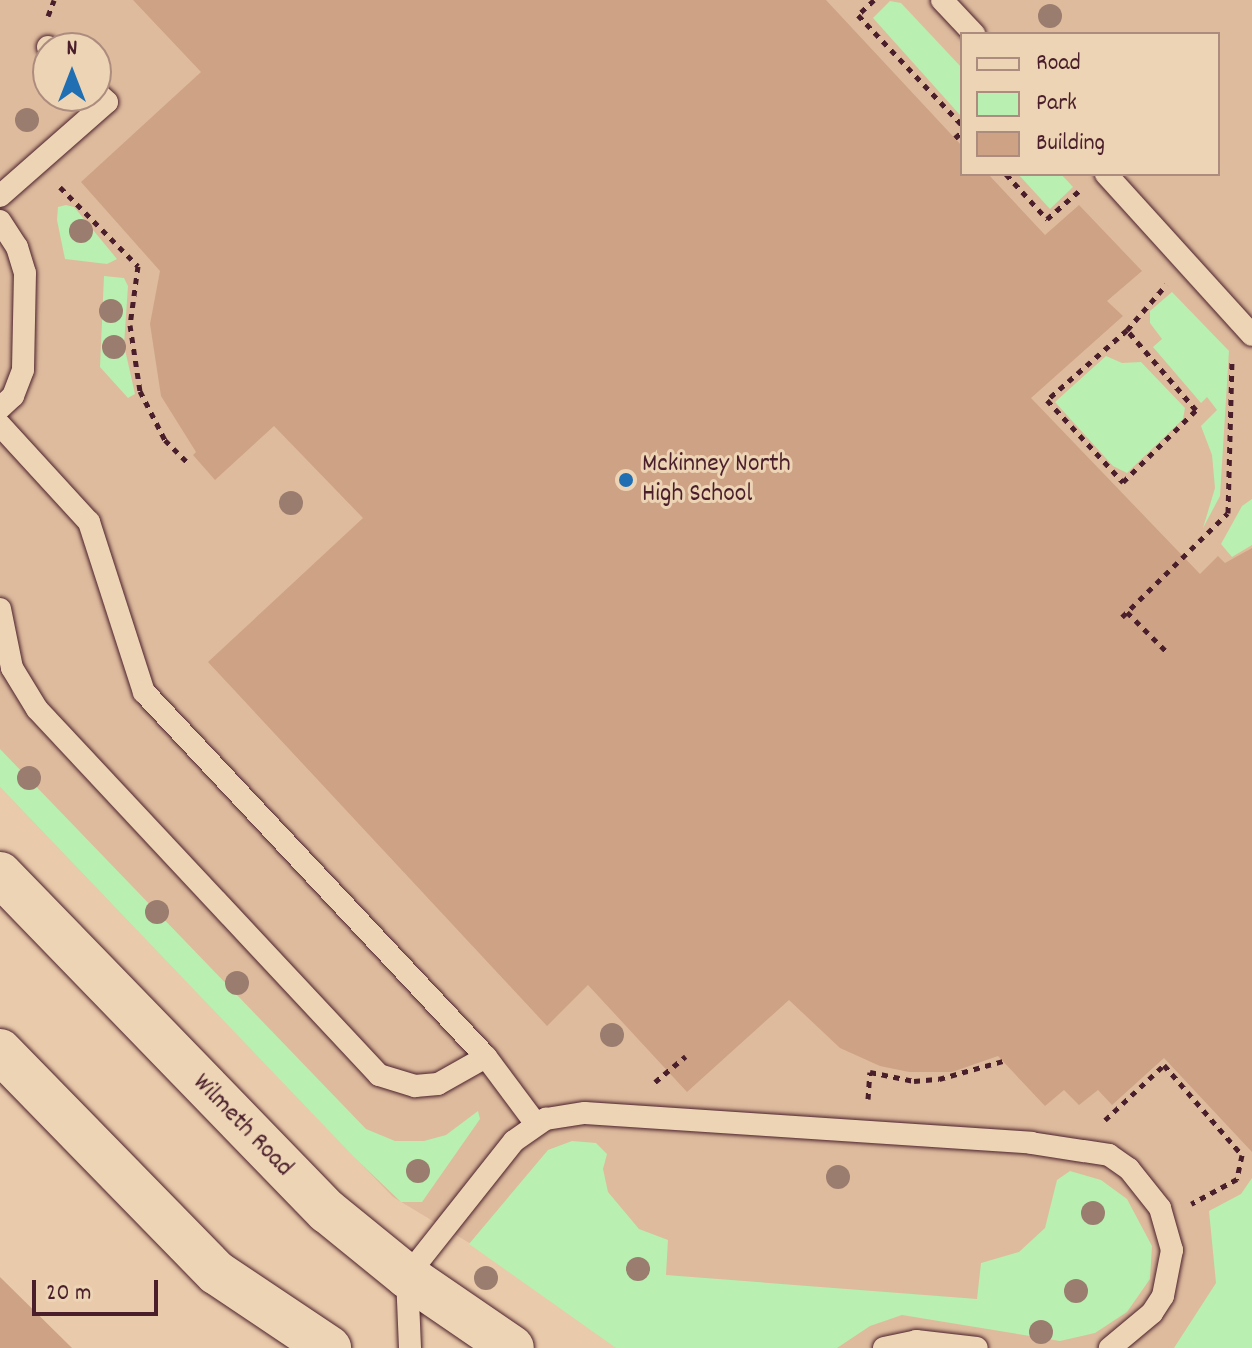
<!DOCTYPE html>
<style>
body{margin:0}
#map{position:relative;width:1252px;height:1348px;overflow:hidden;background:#e9caaa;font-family:Dekko,sans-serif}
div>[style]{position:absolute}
.built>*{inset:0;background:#debb9d}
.green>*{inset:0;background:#b9efb0}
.building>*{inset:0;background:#cea285}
.path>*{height:5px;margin-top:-2.5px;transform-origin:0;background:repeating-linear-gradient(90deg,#4a1f2b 0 6px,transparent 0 12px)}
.roads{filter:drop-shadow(0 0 2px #4a1f2b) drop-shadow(0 0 2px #4a1f2b)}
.service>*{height:22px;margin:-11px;padding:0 11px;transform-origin:11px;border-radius:11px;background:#edd4b5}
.secondary>*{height:44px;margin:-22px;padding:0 22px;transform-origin:22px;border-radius:22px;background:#edd4b5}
.trees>*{width:24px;height:24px;margin:-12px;border-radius:50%;background:#9b7d6f}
.dots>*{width:22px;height:22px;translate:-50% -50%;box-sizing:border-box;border:4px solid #edd4b5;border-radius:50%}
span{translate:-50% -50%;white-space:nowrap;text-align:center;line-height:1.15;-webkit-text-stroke:6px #edd4b5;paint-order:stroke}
.poi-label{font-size:26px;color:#4a1f2b}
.left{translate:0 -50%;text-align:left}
.street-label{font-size:26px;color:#4a1f2b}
.legend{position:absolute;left:960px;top:32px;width:260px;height:144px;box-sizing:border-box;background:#edd4b5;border:2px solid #ac8c7e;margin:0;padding:10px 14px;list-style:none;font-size:24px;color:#4a1f2b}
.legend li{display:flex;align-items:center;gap:16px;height:40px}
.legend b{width:40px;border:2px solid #ac8c7e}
.north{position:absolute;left:32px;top:32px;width:80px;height:80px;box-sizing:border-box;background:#edd4b5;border:2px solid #ac8c7e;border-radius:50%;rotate:0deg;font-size:22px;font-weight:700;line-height:32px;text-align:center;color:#4a1f2b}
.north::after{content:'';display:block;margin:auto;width:28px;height:36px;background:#1f6fb2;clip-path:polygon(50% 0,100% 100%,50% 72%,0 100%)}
.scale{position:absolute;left:32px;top:1280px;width:126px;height:36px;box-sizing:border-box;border:4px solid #4a1f2b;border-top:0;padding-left:10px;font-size:24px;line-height:28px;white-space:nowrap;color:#4a1f2b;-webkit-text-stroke:6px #edd4b5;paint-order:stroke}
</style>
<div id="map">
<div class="built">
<i style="clip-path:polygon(evenodd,0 0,1252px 0,1252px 1348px,644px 1348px,393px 1197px,0 787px,0 0,962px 34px,1218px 34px,1218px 174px,962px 174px,962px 34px,0 0,48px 48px,96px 48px,96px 96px,48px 96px,48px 48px)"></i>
</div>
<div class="green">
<i style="clip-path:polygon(890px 1px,901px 3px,962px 68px,960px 115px,873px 18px)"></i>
<i style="clip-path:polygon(1018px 174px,1061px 174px,1073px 187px,1050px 209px)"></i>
<i style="clip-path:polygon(66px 205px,74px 207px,117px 259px,107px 264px,65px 259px,57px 220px,58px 207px)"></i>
<i style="clip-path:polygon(104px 276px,124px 278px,128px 286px,124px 345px,135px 394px,128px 398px,100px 367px)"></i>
<i style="clip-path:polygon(1172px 292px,1229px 351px,1220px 496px,1203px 528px,1215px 488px,1212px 455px,1201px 426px,1217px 410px,1207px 397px,1201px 403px,1153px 347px,1162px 339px,1150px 323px,1150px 311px)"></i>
<i style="clip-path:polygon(1106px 356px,1122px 363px,1141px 362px,1185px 408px,1183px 419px,1127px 473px,1113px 466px,1055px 402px)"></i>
<i style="clip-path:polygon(1252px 499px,1252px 545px,1232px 557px,1221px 544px,1242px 506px)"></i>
<i style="clip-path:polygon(0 749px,366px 1129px,395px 1141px,424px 1141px,446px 1135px,478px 1111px,480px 1119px,422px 1202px,401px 1202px,354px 1157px,0 787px)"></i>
<i style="clip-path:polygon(572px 1141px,596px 1143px,607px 1154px,603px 1169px,608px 1192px,639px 1229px,668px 1240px,666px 1275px,977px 1299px,981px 1263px,1019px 1252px,1045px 1228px,1057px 1180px,1070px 1171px,1101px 1180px,1127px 1199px,1152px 1246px,1150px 1279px,1127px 1312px,1095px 1333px,1060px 1341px,902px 1315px,870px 1326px,837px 1348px,616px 1348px,469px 1244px,548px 1150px)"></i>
<i style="clip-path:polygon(1252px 1178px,1252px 1348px,1174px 1348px,1216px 1283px,1209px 1211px,1241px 1194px)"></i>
</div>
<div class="building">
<i style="clip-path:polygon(133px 0,826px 0,962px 146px,962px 174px,988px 174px,1045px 235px,1079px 205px,1142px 271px,1107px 301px,1123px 316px,1031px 398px,1200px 574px,1218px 556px,1225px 563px,1252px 548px,1252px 1152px,1164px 1058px,1112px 1105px,1098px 1090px,1079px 1105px,1064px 1090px,1045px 1106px,998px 1056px,952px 1072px,909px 1072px,880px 1066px,840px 1048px,789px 1000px,687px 1092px,588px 985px,547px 1026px,208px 662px,363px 518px,274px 426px,215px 480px,193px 455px,196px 452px,161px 396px,150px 324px,160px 271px,81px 182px,201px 72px)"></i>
<i style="clip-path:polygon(0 1277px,72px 1348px,0 1348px)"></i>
</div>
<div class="path">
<i style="left:874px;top:0;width:22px;rotate:137deg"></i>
<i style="left:858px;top:15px;width:151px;rotate:46.6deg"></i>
<i style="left:48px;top:16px;width:17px;rotate:-69deg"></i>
<i style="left:955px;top:138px;width:9px;rotate:-41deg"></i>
<i style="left:1006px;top:174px;width:61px;rotate:47.7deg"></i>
<i style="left:1047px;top:219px;width:43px;rotate:-41.2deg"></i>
<i style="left:60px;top:187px;width:111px;rotate:45.4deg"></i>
<i style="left:138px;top:266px;width:60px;rotate:97.7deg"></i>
<i style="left:130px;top:325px;width:67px;rotate:81.4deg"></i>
<i style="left:140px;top:391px;width:55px;rotate:63deg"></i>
<i style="left:165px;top:440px;width:34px;rotate:45deg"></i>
<i style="left:1127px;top:330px;width:106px;rotate:138.8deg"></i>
<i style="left:1047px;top:400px;width:112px;rotate:47.2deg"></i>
<i style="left:1123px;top:482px;width:103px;rotate:-44.6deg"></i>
<i style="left:1196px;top:410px;width:106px;rotate:-130.8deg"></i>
<i style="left:1127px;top:330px;width:60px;rotate:-49.1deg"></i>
<i style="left:1127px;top:612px;width:54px;rotate:45deg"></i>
<i style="left:1122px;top:617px;width:148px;rotate:-44.5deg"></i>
<i style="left:1228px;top:513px;width:154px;rotate:-88.5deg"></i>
<i style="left:655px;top:1082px;width:40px;rotate:-40deg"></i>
<i style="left:868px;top:1099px;width:27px;rotate:-86deg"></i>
<i style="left:870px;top:1072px;width:45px;rotate:11.6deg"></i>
<i style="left:914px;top:1081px;width:25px;rotate:-5deg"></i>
<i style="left:939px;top:1079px;width:66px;rotate:-15.7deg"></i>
<i style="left:1105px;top:1120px;width:81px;rotate:-43deg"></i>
<i style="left:1164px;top:1065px;width:119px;rotate:49.1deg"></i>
<i style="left:1242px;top:1155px;width:25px;rotate:102deg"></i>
<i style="left:1237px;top:1179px;width:52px;rotate:151.5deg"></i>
</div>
<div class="roads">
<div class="service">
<i style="left:942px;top:0;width:47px;rotate:46.7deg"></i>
<i style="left:48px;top:47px;width:1px;rotate:45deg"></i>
<i style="left:1106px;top:174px;width:217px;rotate:47.8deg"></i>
<i style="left:0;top:196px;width:142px;rotate:-41.3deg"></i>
<i style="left:107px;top:102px;width:15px;rotate:-138deg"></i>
<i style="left:0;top:221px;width:31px;rotate:57deg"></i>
<i style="left:17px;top:247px;width:27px;rotate:73deg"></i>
<i style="left:25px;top:273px;width:97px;rotate:91.2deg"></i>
<i style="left:23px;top:370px;width:28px;rotate:111deg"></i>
<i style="left:13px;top:396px;width:18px;rotate:137deg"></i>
<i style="left:0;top:425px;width:132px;rotate:47.5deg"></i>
<i style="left:89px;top:522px;width:179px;rotate:72.1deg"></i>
<i style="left:144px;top:692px;width:500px;rotate:46.86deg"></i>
<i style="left:486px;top:1057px;width:84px;rotate:53.3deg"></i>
<i style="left:0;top:609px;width:60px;rotate:78.5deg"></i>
<i style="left:12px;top:668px;width:48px;rotate:58.6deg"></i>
<i style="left:37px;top:709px;width:501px;rotate:46.94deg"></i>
<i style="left:379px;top:1075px;width:38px;rotate:17deg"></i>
<i style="left:415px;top:1086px;width:23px;rotate:-5deg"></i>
<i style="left:438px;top:1084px;width:55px;rotate:-29.4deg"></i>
<i style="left:410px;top:1348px;width:72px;rotate:-92.4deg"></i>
<i style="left:407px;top:1276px;width:172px;rotate:-51.6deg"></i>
<i style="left:514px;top:1141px;width:39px;rotate:-35deg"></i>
<i style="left:546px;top:1119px;width:39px;rotate:-9deg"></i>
<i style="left:585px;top:1113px;width:447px;rotate:3.8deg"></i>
<i style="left:1031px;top:1143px;width:79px;rotate:8.7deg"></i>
<i style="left:1109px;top:1155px;width:24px;rotate:35deg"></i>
<i style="left:1129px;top:1169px;width:50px;rotate:51.5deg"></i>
<i style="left:1160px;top:1208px;width:44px;rotate:74.1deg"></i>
<i style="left:1172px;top:1250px;width:47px;rotate:101.1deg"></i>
<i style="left:1163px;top:1296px;width:20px;rotate:123deg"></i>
<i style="left:1152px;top:1313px;width:55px;rotate:140.2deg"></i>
<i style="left:884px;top:1348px;width:33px;rotate:-12deg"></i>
<i style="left:916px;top:1341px;width:61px;rotate:6.5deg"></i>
</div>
<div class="secondary">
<i style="left:0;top:874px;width:470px;rotate:45.9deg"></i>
<i style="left:327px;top:1211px;width:103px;rotate:39.1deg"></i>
<i style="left:407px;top:1276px;width:127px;rotate:34.4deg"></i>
<i style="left:0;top:1051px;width:310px;rotate:45.7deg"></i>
<i style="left:217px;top:1273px;width:135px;rotate:33.8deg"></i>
</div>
</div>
<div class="trees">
<i style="left:1050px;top:16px"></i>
<i style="left:27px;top:120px"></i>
<i style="left:81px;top:231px"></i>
<i style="left:111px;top:311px"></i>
<i style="left:114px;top:347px"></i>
<i style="left:291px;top:503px"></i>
<i style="left:29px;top:778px"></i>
<i style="left:157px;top:912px"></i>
<i style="left:237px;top:983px"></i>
<i style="left:612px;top:1035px"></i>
<i style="left:418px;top:1171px"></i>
<i style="left:838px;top:1177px"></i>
<i style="left:1093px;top:1213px"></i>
<i style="left:638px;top:1269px"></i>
<i style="left:486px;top:1278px"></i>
<i style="left:1076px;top:1291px"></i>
<i style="left:1041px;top:1332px"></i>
</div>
<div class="dots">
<i style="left:626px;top:480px;background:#1f6fb2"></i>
</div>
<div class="poi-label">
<span class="left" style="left:642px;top:480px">Mckinney North<br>High School</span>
</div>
<div class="street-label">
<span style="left:242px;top:1126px;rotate:46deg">Wilmeth Road</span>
</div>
<ul class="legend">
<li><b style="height:10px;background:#edd4b5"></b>Road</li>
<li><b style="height:22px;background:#b9efb0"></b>Park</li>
<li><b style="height:22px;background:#cea285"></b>Building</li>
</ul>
<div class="north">N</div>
<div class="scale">20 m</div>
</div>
